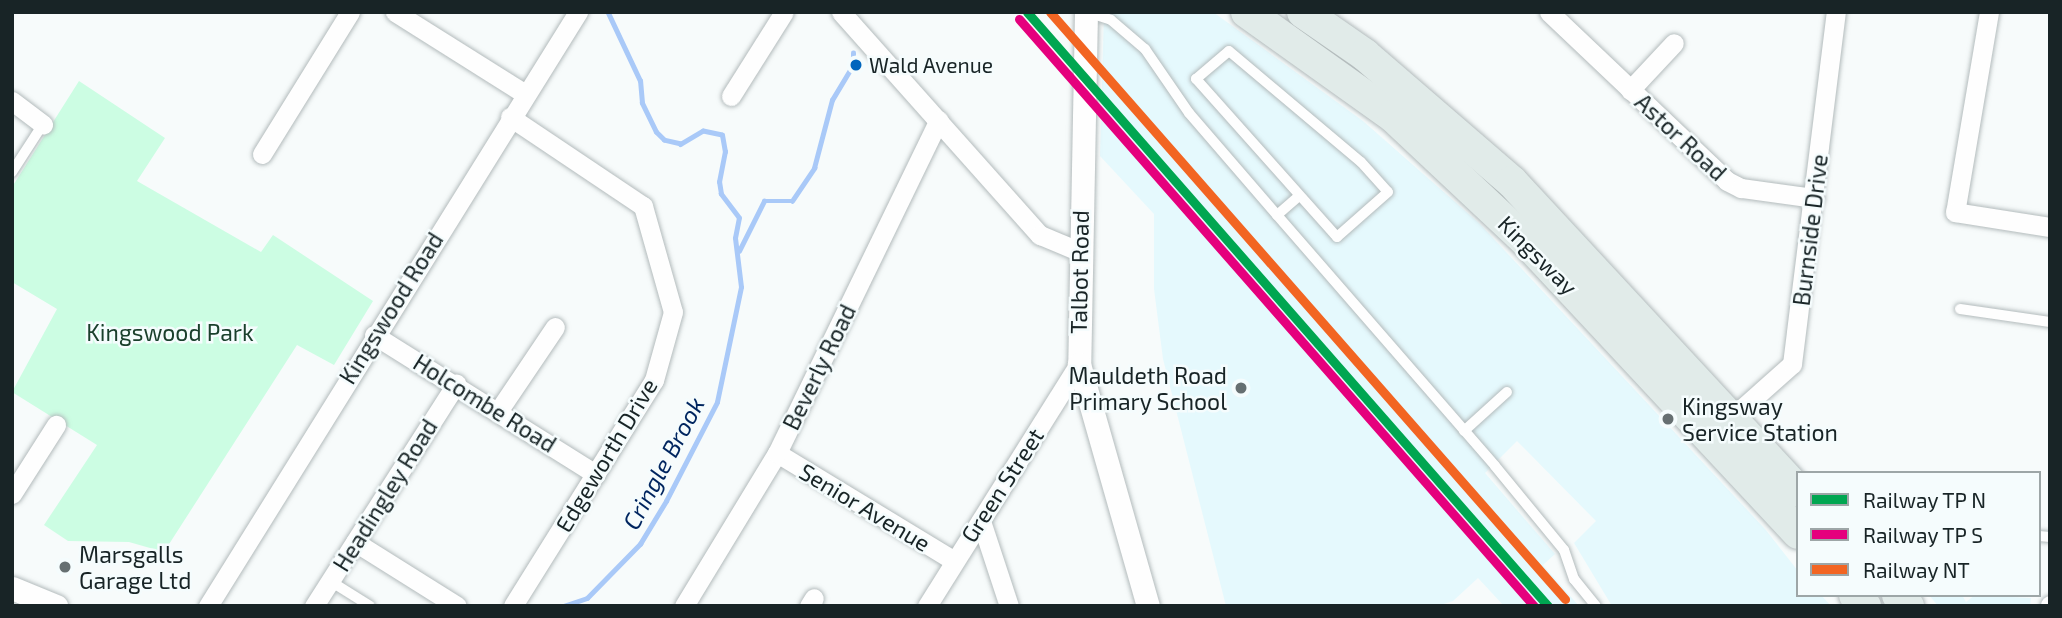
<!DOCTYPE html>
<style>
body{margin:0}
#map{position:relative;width:2062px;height:618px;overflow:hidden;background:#f7fbfb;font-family:"Exo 2",sans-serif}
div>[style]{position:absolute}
.built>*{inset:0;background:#e5f9fd}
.green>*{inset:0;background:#ccfde3}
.stream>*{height:4.5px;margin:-2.25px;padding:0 2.25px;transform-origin:2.25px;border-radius:2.25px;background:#a9c9f8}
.roads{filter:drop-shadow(0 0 2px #b3bbbc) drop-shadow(0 0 2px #b3bbbc)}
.service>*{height:10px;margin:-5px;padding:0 5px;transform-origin:5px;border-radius:5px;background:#fefefe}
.minor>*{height:19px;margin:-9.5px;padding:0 9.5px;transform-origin:9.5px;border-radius:9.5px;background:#fefefe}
.tertiary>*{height:23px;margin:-11.5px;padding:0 11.5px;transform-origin:11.5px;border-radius:11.5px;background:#fefefe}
.trunk>*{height:32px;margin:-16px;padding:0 16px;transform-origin:16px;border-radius:16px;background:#e1ebe9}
.rail-1>*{height:9px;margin:-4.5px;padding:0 4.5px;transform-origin:4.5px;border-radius:4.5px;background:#00a651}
.rail-2>*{height:9px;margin:-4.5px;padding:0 4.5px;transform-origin:4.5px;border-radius:4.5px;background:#e5007d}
.rail-3>*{height:9px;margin:-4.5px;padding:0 4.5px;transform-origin:4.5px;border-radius:4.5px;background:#f26522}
.dots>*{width:19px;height:19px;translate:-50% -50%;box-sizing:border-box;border:4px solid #f5fcfd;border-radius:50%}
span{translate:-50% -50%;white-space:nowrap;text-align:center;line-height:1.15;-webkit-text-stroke:5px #f5fcfd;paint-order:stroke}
.bus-label{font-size:21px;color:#182426}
.left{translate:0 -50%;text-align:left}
.street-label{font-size:23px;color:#182426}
.park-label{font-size:23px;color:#1a402c}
.poi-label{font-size:23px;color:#182426}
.right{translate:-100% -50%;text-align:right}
.water-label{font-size:24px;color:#00255f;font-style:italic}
.frame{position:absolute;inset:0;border:14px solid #182426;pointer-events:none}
.legend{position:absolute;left:1796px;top:471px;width:245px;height:126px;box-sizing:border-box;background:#f5fcfd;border:2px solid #9da6a7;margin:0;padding:9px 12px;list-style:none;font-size:21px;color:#182426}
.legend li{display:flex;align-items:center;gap:14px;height:35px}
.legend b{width:35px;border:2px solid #9da6a7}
</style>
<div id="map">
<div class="built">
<i style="clip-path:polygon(1104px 12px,1213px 12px,1363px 121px,1479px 223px,1765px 529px,1798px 571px,1798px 595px,1821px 595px,1831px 606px,1612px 606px,1574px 543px,1596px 521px,1517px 441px,1485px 473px,1555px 554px,1543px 565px,1579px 606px,1504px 606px,1478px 578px,1453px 601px,1438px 606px,1226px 606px,1163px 359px,1154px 289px,1154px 214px,1100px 156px)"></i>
<i style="clip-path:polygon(1929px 595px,1962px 595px,1966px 602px,1975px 595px,2031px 598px,2030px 606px,1938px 606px)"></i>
</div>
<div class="green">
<i style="clip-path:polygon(79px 81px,165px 138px,137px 181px,261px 252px,273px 235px,373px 301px,334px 365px,297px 345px,164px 552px,129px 542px,68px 541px,44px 525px,97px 445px,12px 392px,57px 309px,12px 282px,12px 187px)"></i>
</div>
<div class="stream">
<i style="left:739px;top:251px;width:56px;rotate:-63.4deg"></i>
<i style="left:764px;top:201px;width:28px"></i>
<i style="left:792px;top:201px;width:40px;rotate:-56deg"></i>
<i style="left:814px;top:168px;width:70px;rotate:-75.2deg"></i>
<i style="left:832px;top:100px;width:41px;rotate:-59deg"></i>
<i style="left:853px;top:65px;width:12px;rotate:-90deg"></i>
<i style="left:564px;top:606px;width:24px;rotate:-19deg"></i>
<i style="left:587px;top:598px;width:76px;rotate:-45.5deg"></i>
<i style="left:640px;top:544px;width:50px;rotate:-58.8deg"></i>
<i style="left:666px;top:501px;width:111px;rotate:-62.7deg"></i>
<i style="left:717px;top:402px;width:117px;rotate:-78.2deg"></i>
<i style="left:741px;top:287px;width:49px;rotate:-97deg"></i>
<i style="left:735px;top:238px;width:20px;rotate:-79deg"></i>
<i style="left:739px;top:218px;width:30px;rotate:-127deg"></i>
<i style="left:721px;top:194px;width:12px;rotate:-99deg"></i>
<i style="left:719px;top:182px;width:31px;rotate:-79deg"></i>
<i style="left:725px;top:152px;width:17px;rotate:-100deg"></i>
<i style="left:722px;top:135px;width:19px;rotate:-168deg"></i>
<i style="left:703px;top:131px;width:26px;rotate:149deg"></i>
<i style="left:681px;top:144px;width:17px;rotate:-167deg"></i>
<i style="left:664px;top:140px;width:11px;rotate:-135deg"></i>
<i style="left:656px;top:132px;width:32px;rotate:-116deg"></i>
<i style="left:642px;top:103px;width:22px;rotate:-95deg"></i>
<i style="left:640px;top:81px;width:75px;rotate:-115.2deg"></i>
</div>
<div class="roads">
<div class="service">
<i style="left:1087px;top:12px;width:25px;rotate:18deg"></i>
<i style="left:1111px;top:20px;width:45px;rotate:40.5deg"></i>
<i style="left:1145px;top:49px;width:78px;rotate:55.5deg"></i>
<i style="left:1189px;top:113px;width:135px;rotate:49.2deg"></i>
<i style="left:1229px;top:51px;width:172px;rotate:40.1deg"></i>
<i style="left:1361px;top:162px;width:40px;rotate:48deg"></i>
<i style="left:1388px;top:192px;width:68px;rotate:138.6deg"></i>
<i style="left:1337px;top:237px;width:212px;rotate:-131.7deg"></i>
<i style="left:1196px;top:79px;width:43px;rotate:-40.3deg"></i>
<i style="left:12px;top:172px;width:57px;rotate:-57.1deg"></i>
<i style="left:1299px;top:196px;width:29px;rotate:139deg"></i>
<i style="left:1277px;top:215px;width:332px;rotate:49deg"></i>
<i style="left:1495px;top:466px;width:109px;rotate:50.6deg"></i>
<i style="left:1564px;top:550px;width:31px;rotate:71deg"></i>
<i style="left:1574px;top:579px;width:35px;rotate:51deg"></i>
<i style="left:1960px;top:309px;width:91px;rotate:8.2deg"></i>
<i style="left:1464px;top:431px;width:58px;rotate:-42.2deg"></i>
<i style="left:2039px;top:536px;width:11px;rotate:5deg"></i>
<i style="left:330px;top:581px;width:47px;rotate:32deg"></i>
</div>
<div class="minor">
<i style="left:395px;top:12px;width:154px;rotate:32.2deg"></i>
<i style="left:841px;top:12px;width:299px;rotate:48.3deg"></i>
<i style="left:1040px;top:235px;width:41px;rotate:22.8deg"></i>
<i style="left:1549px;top:12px;width:245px;rotate:43.5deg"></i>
<i style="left:1727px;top:181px;width:16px;rotate:27deg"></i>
<i style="left:1741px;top:188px;width:74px;rotate:7.8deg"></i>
<i style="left:1989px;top:12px;width:203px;rotate:99.6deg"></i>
<i style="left:1955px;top:212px;width:96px;rotate:9deg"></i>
<i style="left:1630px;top:90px;width:64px;rotate:-46.9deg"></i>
<i style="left:731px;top:96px;width:99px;rotate:-57.8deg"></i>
<i style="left:12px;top:101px;width:39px;rotate:37deg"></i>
<i style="left:510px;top:117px;width:160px;rotate:33.8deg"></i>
<i style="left:643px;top:206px;width:110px;rotate:74.2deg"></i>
<i style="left:673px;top:312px;width:71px;rotate:105.6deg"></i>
<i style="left:654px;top:380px;width:266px;rotate:122deg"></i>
<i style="left:262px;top:154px;width:167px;rotate:-58.2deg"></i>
<i style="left:374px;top:335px;width:262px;rotate:32.1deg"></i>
<i style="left:499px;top:410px;width:100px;rotate:-56deg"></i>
<i style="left:1729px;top:420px;width:84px;rotate:-41.6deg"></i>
<i style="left:1792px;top:364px;width:355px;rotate:-82.9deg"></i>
<i style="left:777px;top:453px;width:206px;rotate:31.3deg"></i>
<i style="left:12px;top:494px;width:82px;rotate:-57.5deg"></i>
<i style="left:981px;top:521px;width:89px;rotate:71.8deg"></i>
<i style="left:355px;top:542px;width:120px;rotate:32.1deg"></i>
<i style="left:208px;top:606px;width:700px;rotate:-58.08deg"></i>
<i style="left:314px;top:606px;width:264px;rotate:-57.4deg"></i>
<i style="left:684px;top:606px;width:179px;rotate:-58.7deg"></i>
<i style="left:777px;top:453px;width:370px;rotate:-64.1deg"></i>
<i style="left:809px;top:606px;width:9px;rotate:-58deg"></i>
<i style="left:927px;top:606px;width:286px;rotate:-57.9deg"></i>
<i style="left:2050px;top:606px;width:1px;rotate:-90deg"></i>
</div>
<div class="tertiary">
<i style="left:1086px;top:12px;width:352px;rotate:91.1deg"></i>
<i style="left:1079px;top:364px;width:252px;rotate:74.1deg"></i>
<i style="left:12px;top:588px;width:48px;rotate:22.2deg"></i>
</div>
<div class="trunk">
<i style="left:1247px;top:12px;width:179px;rotate:35.5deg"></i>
<i style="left:1393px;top:116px;width:183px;rotate:43.2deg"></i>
<i style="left:1526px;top:241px;width:399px;rotate:47deg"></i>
<i style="left:1303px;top:12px;width:75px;rotate:34.7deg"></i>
<i style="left:1365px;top:55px;width:194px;rotate:40.8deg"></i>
<i style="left:1512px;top:182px;width:421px;rotate:47.2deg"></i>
<i style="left:1855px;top:595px;width:15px;rotate:48deg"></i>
<i style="left:1898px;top:595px;width:15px;rotate:48deg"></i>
</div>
</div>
<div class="rail-1">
<i style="left:1027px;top:12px;width:790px;rotate:48.75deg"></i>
</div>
<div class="rail-2">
<i style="left:1019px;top:19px;width:781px;rotate:48.74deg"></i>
</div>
<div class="rail-3">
<i style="left:1050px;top:12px;width:781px;rotate:48.74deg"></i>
</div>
<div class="dots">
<i style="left:856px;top:65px;background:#0065bd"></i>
<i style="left:1241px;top:388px;background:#666f71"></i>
<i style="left:1668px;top:419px;background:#666f71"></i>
<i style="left:65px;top:567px;background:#666f71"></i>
</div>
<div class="bus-label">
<span class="left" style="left:869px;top:65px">Wald Avenue</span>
</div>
<div class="street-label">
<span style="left:1681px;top:137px;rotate:43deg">Astor Road</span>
<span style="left:1810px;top:230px;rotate:-83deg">Burnside Drive</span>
<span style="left:1538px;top:255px;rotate:45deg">Kingsway</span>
<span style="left:1079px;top:272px;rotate:-89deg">Talbot Road</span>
<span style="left:391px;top:308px;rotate:-58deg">Kingswood Road</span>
<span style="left:819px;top:367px;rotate:-64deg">Beverly Road</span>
<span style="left:485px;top:403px;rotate:32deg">Holcombe Road</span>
<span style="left:606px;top:455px;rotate:-59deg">Edgeworth Drive</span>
<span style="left:1002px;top:485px;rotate:-57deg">Green Street</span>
<span style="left:385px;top:495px;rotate:-58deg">Headingley Road</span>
<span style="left:865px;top:507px;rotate:31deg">Senior Avenue</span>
</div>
<div class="park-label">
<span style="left:170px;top:332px">Kingswood Park</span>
</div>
<div class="poi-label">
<span class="right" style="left:1227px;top:388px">Mauldeth Road<br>Primary School</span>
<span class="left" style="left:1682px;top:419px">Kingsway<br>Service Station</span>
<span class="left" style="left:79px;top:567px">Marsgalls<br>Garage Ltd</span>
</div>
<div class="water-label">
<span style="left:663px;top:463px;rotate:-62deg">Cringle Brook</span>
</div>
<div class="frame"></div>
<ul class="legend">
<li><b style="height:9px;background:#00a651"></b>Railway TP N</li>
<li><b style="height:9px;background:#e5007d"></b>Railway TP S</li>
<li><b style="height:9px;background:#f26522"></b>Railway NT</li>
</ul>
</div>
